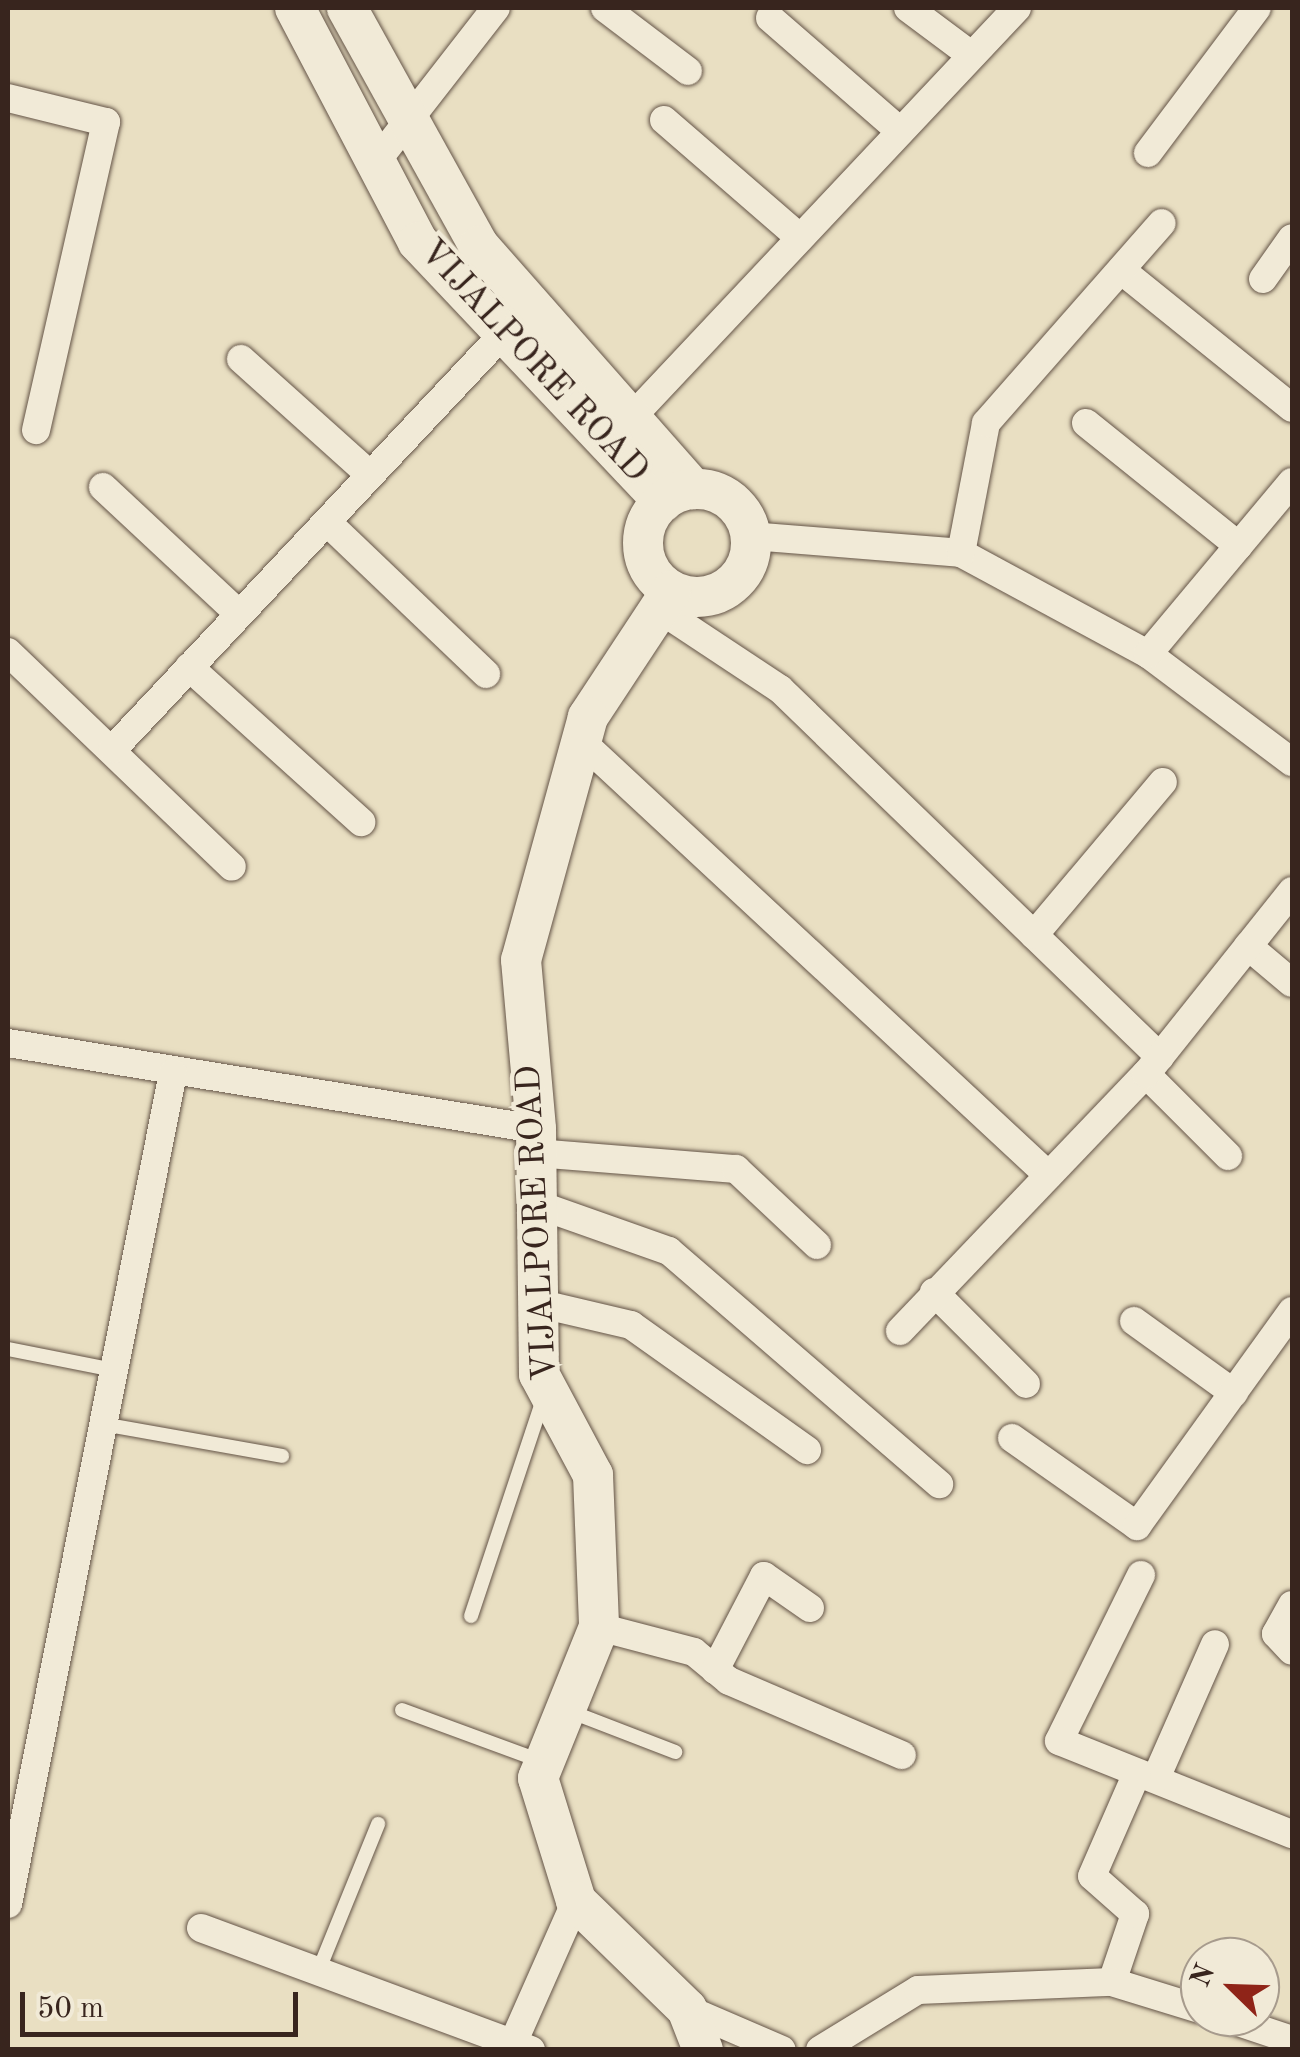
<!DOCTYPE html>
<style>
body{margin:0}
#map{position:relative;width:1300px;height:2057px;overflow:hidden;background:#e9dfc2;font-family:"Old Standard TT",serif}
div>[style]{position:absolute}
.roads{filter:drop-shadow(0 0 2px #645447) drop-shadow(0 0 2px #645447)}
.lane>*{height:14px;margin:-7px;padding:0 7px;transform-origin:7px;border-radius:7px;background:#f1ead7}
.street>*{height:28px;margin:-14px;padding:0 14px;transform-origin:14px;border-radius:14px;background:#f1ead7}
.secondary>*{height:40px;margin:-20px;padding:0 20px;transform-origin:20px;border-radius:20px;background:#f1ead7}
.secondary>.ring{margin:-20px;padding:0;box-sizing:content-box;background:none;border:40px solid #f1ead7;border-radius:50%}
span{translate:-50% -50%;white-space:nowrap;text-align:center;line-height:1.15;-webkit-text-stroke:9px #f1ead7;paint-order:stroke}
.street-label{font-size:35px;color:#38251e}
.frame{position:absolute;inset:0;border:10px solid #38251e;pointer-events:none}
.north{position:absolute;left:1180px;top:1937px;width:100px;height:100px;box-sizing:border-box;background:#f1ead7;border:2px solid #a79b8d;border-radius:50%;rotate:293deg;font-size:28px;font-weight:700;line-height:40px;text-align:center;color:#38251e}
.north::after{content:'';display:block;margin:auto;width:35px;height:45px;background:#8f2418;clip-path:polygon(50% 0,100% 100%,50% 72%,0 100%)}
.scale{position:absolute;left:20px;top:1992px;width:278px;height:45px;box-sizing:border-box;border:5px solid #38251e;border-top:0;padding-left:12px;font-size:30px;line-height:35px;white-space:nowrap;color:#38251e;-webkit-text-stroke:8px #f1ead7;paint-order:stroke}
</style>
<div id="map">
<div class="roads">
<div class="lane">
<i style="left:8px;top:1349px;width:108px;rotate:11.2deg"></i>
<i style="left:103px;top:1424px;width:182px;rotate:10.1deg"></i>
<i style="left:471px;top:1616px;width:229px;rotate:-71.6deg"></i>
<i style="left:402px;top:1710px;width:150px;rotate:20.2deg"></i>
<i style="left:569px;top:1711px;width:114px;rotate:21.1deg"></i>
<i style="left:318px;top:1972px;width:160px;rotate:-67.9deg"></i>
</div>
<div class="street">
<i style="left:605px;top:8px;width:104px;rotate:37.2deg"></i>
<i style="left:908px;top:8px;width:79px;rotate:36.7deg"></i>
<i style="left:770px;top:18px;width:172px;rotate:41deg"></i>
<i style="left:8px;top:98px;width:101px;rotate:13.8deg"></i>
<i style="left:106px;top:122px;width:316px;rotate:102.8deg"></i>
<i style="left:664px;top:120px;width:180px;rotate:40.9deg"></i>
<i style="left:1148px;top:153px;width:181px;rotate:-53.1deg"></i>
<i style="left:376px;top:162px;width:195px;rotate:-52.1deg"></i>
<i style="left:1121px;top:270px;width:220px;rotate:38.9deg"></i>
<i style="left:1263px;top:279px;width:50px;rotate:-54.7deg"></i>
<i style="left:241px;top:359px;width:172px;rotate:41.9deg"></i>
<i style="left:631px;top:418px;width:563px;rotate:-46.73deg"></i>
<i style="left:1086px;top:423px;width:196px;rotate:38.8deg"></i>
<i style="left:103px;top:487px;width:186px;rotate:43deg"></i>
<i style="left:327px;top:522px;width:220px;rotate:43.7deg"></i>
<i style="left:751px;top:536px;width:211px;rotate:4.6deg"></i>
<i style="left:961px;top:553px;width:213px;rotate:28.4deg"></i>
<i style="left:1148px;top:654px;width:180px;rotate:36.9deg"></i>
<i style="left:961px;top:553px;width:132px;rotate:-79.1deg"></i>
<i style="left:986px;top:423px;width:266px;rotate:-48.7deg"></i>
<i style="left:659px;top:609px;width:145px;rotate:33.5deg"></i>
<i style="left:780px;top:689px;width:529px;rotate:44.08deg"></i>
<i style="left:8px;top:652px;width:310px;rotate:43.8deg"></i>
<i style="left:1148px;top:654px;width:224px;rotate:-50.1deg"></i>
<i style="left:189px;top:667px;width:232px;rotate:42deg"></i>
<i style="left:581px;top:741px;width:638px;rotate:42.9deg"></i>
<i style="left:113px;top:749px;width:571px;rotate:-46.77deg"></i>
<i style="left:1034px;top:935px;width:200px;rotate:-49.9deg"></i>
<i style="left:1248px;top:946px;width:57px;rotate:40.1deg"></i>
<i style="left:8px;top:1043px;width:535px;rotate:9.25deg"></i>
<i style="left:1146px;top:1074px;width:116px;rotate:45deg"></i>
<i style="left:536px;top:1153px;width:201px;rotate:4.6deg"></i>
<i style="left:736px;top:1169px;width:111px;rotate:43.2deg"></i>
<i style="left:536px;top:1204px;width:141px;rotate:19.5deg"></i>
<i style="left:669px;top:1251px;width:357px;rotate:40.8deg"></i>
<i style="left:934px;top:1292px;width:130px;rotate:45deg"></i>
<i style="left:537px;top:1303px;width:97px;rotate:13.2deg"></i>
<i style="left:631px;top:1325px;width:216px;rotate:35.4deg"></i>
<i style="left:1134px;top:1321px;width:123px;rotate:35.8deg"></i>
<i style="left:900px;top:1331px;width:356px;rotate:-46.3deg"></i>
<i style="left:1146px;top:1074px;width:234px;rotate:-51.4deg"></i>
<i style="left:1012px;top:1438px;width:153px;rotate:35.1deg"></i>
<i style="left:1137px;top:1526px;width:265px;rotate:-54.2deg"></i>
<i style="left:1141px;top:1575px;width:185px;rotate:116.3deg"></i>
<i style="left:1059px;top:1741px;width:251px;rotate:21.8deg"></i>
<i style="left:1292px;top:1605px;width:33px;rotate:119deg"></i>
<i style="left:1276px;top:1634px;width:23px;rotate:47deg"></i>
<i style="left:599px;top:1627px;width:98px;rotate:14.7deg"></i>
<i style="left:694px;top:1652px;width:45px;rotate:39.6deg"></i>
<i style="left:729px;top:1681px;width:188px;rotate:23.2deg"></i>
<i style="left:715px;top:1670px;width:106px;rotate:-62.5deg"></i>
<i style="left:764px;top:1576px;width:56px;rotate:34.8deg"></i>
<i style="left:1156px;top:1778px;width:146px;rotate:-66.2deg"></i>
<i style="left:8px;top:1904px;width:847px;rotate:-78.77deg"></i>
<i style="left:201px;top:1928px;width:352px;rotate:20.3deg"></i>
<i style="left:1112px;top:1982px;width:72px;rotate:-71.3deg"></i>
<i style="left:1135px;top:1914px;width:57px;rotate:-138.5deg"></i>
<i style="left:1092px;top:1876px;width:112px;rotate:-66.4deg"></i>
<i style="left:687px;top:2009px;width:103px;rotate:23.3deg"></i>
<i style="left:1223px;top:2017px;width:73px;rotate:18.4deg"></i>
<i style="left:513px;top:2043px;width:155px;rotate:-66.1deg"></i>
<i style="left:820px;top:2050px;width:115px;rotate:-31.5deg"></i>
<i style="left:918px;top:1990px;width:194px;rotate:-2.4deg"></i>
<i style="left:1112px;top:1982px;width:92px;rotate:17.1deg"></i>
</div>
<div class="secondary">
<i style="left:295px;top:8px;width:264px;rotate:62.3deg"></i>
<i style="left:418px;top:242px;width:357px;rotate:46.6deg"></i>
<i style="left:347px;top:8px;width:272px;rotate:61deg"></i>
<i style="left:479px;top:246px;width:324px;rotate:48.6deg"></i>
<i class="ring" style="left:643px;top:489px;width:68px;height:68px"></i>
<i style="left:671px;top:591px;width:151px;rotate:123.4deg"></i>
<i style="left:588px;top:717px;width:252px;rotate:105.4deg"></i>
<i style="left:521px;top:960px;width:170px;rotate:84.9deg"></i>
<i style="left:536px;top:1129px;width:245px;rotate:89.3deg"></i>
<i style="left:539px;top:1374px;width:115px;rotate:61.9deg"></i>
<i style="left:593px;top:1475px;width:152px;rotate:87.7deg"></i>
<i style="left:599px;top:1627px;width:163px;rotate:112deg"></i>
<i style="left:538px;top:1778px;width:129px;rotate:72.8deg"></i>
<i style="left:576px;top:1901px;width:155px;rotate:44.2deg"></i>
<i style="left:687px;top:2009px;width:44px;rotate:68.7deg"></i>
</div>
</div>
<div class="street-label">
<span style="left:533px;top:362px;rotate:47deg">VIJALPORE ROAD</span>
<span style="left:538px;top:1223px;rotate:-93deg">VIJALPORE ROAD</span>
</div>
<div class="frame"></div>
<div class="north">N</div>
<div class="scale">50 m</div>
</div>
